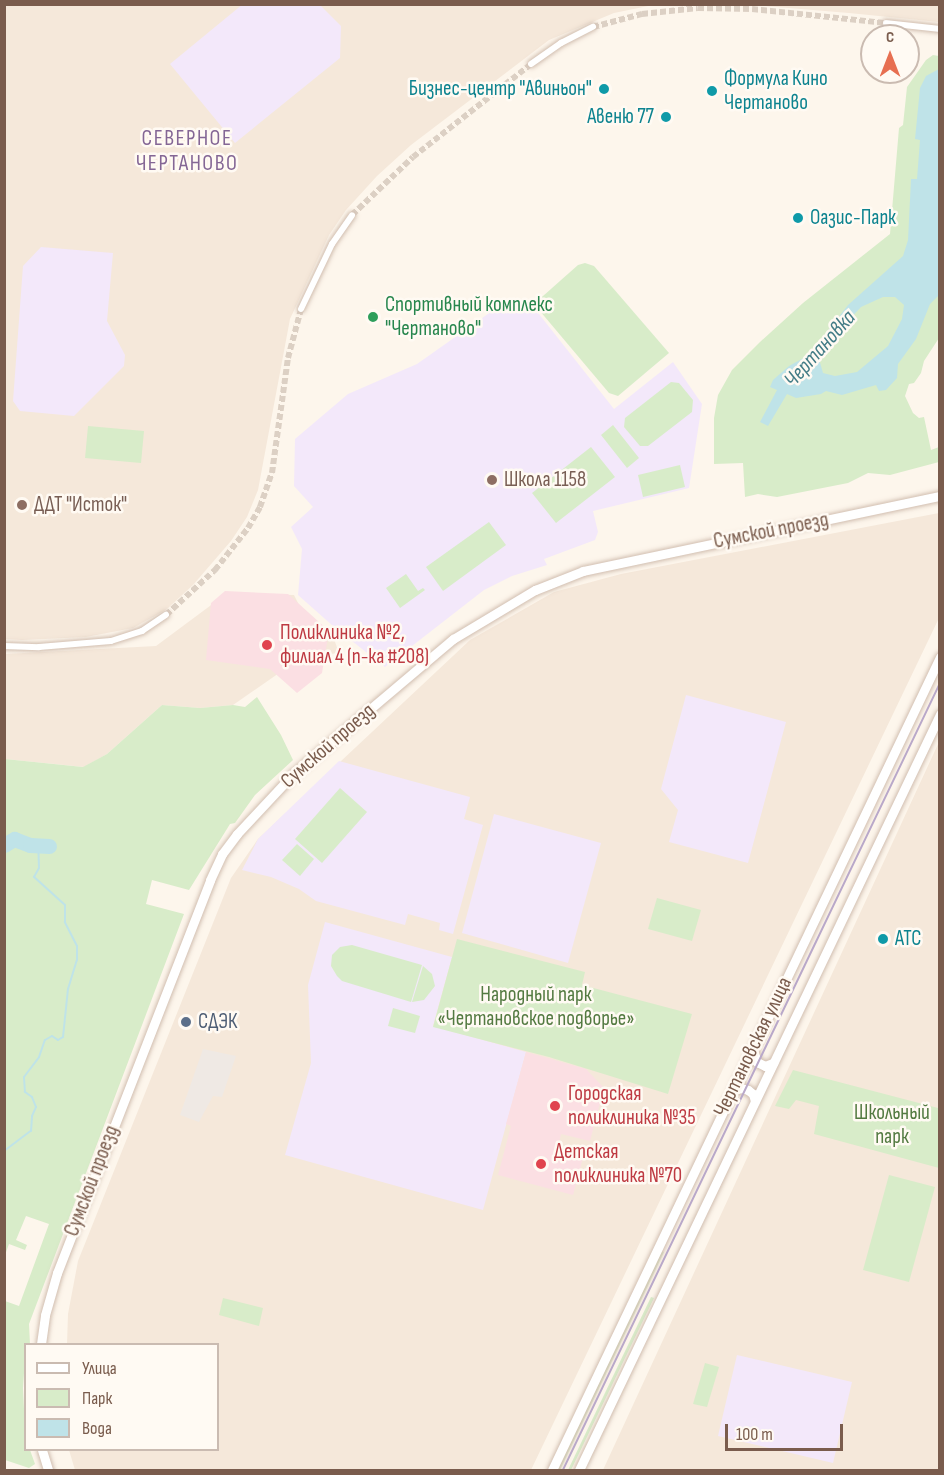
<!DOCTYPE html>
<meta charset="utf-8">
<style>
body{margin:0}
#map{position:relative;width:944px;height:1475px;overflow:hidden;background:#fdf6ec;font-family:"Sofia Sans Condensed",sans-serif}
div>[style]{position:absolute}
.residential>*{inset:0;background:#f5e8da}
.industrial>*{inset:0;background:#efe9e4}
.education>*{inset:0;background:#f3e8fa}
.medical>*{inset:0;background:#fbdfe3}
.green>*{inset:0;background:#d8ecc9}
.water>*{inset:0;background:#bfe3e8}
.stream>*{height:2px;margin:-1px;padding:0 1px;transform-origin:1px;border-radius:1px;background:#bfe3e8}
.river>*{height:15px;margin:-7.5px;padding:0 7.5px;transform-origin:7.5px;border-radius:7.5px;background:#bfe3e8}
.street-tunnel>*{height:6px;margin-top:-3px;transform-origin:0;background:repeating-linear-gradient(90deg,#dcd0c4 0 6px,transparent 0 9px)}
.roads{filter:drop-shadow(0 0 2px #d1beb0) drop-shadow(0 0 2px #d1beb0)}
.street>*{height:6px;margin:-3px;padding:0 3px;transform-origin:3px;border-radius:3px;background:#fff}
.secondary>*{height:9px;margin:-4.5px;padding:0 4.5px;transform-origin:4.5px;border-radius:4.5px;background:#fff}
.tram>*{height:1.5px;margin:-0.75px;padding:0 0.75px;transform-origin:0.75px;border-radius:0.75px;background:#b9a8c9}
.dots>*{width:16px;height:16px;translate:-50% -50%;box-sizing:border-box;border:3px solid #fffaf3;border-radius:50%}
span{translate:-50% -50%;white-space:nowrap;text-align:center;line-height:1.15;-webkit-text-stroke:5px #fffaf3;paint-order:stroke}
.culture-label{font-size:21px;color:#0d838f}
.left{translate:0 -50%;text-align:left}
.right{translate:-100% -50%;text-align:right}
.leisure-label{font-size:21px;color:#27864d}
.education-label{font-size:21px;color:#785e54}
.street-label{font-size:21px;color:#7a5c4d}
.health-label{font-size:21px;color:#be3a42}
.park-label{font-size:21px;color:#537a41}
.service-label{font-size:21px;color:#4e5e75}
.neighbourhood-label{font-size:22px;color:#846695;letter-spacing:1.5px}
.water-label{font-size:22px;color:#437c86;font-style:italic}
.frame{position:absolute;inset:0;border:6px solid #7a5c4d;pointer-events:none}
.legend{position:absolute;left:24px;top:1343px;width:195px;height:108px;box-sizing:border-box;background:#fffaf3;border:2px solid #cabbb1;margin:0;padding:8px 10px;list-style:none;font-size:18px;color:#7a5c4d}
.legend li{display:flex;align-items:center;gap:12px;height:30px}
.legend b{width:30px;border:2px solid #cabbb1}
.north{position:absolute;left:860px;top:24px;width:60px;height:60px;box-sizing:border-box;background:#fffaf3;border:2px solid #cabbb1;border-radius:50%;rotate:0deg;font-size:16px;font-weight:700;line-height:24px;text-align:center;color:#7a5c4d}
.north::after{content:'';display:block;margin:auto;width:21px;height:27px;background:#e76f51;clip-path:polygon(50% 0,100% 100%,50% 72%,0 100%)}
.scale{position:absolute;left:725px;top:1424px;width:118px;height:27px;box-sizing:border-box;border:3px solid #7a5c4d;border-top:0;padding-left:8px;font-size:18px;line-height:21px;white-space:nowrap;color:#7a5c4d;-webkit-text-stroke:4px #fffaf3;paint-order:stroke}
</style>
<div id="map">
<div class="residential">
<i style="clip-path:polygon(5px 5px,653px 5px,614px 13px,549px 40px,411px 145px,377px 176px,346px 210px,329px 235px,290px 319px,258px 490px,247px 517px,231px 541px,193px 585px,167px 609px,133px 628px,86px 637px,22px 640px,4px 639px)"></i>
<i style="clip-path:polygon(752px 5px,939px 5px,939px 22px,849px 13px)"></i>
<i style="clip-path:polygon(939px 513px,939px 618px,531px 1470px,75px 1470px,69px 1450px,218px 1450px,218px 1344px,67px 1344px,68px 1314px,78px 1261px,231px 878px,258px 839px,470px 640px,554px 592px,621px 574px)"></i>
<i style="clip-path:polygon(233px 593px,294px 595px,307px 621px,330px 628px,339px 653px,302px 657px,233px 705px,200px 708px,162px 705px,107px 754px,84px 767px,5px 759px,5px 654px,156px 646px,226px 594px)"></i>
<i style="clip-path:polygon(939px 742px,939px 1470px,603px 1470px)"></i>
</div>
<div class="industrial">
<i style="clip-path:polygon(203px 1049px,236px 1056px,222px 1097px,213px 1096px,199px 1122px,180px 1115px)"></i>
</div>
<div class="education">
<i style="clip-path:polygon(243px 4px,320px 5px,341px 26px,340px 58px,235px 143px,170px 64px)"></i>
<i style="clip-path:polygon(41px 247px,113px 253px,107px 321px,125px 355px,124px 366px,74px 416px,20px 411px,13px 401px,23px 266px)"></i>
<i style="clip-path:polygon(502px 304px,535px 309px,614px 409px,673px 362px,702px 404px,689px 488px,593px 511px,598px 532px,595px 540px,544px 559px,547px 565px,512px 576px,484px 590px,385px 667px,333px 626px,298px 595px,302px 549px,291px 527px,313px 507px,294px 486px,295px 439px,348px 394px,417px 364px)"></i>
<i style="clip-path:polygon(686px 695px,786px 722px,748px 863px,669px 842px,678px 810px,661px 789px)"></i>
<i style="clip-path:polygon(339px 761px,470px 797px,464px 819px,483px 825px,453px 934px,439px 930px,440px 923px,408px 914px,405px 925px,316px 901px,299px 889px,271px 877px,242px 870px,258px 839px)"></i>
<i style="clip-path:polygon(494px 814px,601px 843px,568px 963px,462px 933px)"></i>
<i style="clip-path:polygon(325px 922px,452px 957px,433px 1026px,526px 1052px,483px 1210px,285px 1155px,311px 1063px,308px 985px)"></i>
<i style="clip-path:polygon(737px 1355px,852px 1382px,833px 1463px,718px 1436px)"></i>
</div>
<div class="medical">
<i style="clip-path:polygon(225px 591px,288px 594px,329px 631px,322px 673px,297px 693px,270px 669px,206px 660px,211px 603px)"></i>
<i style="clip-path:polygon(526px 1052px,586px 1069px,604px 1088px,590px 1141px,561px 1134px,558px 1147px,584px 1154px,573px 1195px,498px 1175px,511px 1126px,506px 1124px)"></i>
</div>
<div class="green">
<i style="clip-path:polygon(933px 55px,939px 56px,939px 338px,924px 361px,921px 373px,914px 383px,909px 384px,905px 396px,913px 413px,919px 418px,924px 417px,931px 450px,939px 447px,939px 462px,890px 475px,868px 473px,848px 483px,777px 497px,758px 494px,745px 497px,743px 463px,714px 464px,714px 418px,718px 395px,732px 370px,760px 342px,803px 303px,890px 234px,899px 128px,903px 125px,907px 87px,926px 60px)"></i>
<i style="clip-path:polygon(585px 263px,594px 266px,669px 353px,618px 396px,609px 393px,534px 304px,578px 265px)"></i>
<i style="clip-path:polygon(671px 382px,679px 383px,693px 400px,692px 412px,648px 446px,640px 446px,624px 427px,625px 418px)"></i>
<i style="clip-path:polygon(613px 425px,639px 458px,627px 468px,601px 435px)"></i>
<i style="clip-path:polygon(88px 426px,144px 431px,141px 463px,85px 458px)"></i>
<i style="clip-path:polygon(591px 447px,615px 477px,556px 523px,532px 493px)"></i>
<i style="clip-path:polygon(680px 465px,685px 487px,643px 497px,638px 475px)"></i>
<i style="clip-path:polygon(489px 522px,506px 545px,443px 591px,426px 567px)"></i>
<i style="clip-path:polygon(406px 574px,418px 591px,423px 588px,425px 590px,400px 608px,386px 588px)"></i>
<i style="clip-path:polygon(257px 697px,281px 735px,293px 760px,255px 795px,235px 823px,230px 824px,189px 890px,152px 880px,146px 904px,184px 914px,29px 1324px,30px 1344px,26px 1344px,23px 1388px,26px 1450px,30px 1450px,35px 1464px,29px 1468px,5px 1460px,5px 1301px,19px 1306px,49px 1224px,26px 1216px,16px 1240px,27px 1245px,25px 1250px,9px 1244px,5px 1255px,5px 759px,83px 767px,107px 754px,162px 705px,200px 708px,233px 705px,245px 707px)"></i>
<i style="clip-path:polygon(340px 788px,367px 812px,322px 863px,295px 839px)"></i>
<i style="clip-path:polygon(297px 844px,314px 859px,300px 876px,282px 860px)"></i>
<i style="clip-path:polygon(657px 898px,701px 910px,692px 941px,648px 929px)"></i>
<i style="clip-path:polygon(457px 939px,585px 972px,582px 985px,692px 1014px,668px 1094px,549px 1057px,433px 1027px)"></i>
<i style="clip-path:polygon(352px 945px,422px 965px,411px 1002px,342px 981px,337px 976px,331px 966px,332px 955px,340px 947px)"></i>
<i style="clip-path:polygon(423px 966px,432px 974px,435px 986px,424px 1000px,412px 1002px)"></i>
<i style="clip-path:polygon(393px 1008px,420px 1016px,415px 1033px,388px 1026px)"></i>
<i style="clip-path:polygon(793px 1070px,938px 1108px,939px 1103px,939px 1168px,814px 1134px,819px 1106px,796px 1100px,789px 1109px,775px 1106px)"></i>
<i style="clip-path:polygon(889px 1175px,935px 1187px,909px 1282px,863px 1270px)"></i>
<i style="clip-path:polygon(661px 1251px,664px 1252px,560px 1470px,558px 1470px)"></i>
<i style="clip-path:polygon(651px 1297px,654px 1298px,571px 1470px,568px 1470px)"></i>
<i style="clip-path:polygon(223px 1298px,263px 1308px,259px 1326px,219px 1315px)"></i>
<i style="clip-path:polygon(705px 1363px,719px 1367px,707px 1407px,693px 1404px)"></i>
</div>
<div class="water">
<i style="clip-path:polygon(evenodd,939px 69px,939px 295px,930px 304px,916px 339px,898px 364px,897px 378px,886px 390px,879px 391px,876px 385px,842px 395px,826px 391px,821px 394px,796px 398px,787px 394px,768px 426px,760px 422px,777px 390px,770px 387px,773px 380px,789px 366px,809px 355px,848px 305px,903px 256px,908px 240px,911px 179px,917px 179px,920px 140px,915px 139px,920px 88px,926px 76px,939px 69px,883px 297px,895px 297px,904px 305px,902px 319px,888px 346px,857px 372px,835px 376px,823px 373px,819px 359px,832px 338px,861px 307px,883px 297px)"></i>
</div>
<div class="stream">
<i style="left:4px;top:1151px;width:34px;rotate:-37deg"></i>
<i style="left:31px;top:1131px;width:15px;rotate:-86deg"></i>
<i style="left:32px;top:1116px;width:10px;rotate:-66deg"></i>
<i style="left:36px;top:1107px;width:11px;rotate:-112deg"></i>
<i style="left:32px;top:1097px;width:9px;rotate:-144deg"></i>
<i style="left:25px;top:1092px;width:15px;rotate:-94deg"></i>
<i style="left:24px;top:1077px;width:25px;rotate:-53deg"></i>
<i style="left:39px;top:1057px;width:18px;rotate:-71deg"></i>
<i style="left:45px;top:1040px;width:8px;rotate:-30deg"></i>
<i style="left:52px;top:1036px;width:7px;rotate:34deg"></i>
<i style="left:58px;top:1040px;width:6px;rotate:-31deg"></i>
<i style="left:63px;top:1037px;width:48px;rotate:-84.1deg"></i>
<i style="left:68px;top:989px;width:30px;rotate:-73deg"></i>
<i style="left:77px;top:960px;width:14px;rotate:-90deg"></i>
<i style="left:77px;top:946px;width:27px;rotate:-117deg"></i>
<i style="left:65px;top:922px;width:17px;rotate:-90deg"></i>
<i style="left:65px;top:905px;width:42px;rotate:-137.9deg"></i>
<i style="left:34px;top:877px;width:10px;rotate:-61deg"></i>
<i style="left:39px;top:868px;width:25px;rotate:-92deg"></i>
</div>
<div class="river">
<i style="left:4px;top:845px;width:12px;rotate:-31deg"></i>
<i style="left:14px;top:839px;width:17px;rotate:21deg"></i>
<i style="left:30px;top:845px;width:19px;rotate:3deg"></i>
</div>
<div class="street-tunnel">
<i style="left:593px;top:27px;width:51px;rotate:-14.9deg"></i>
<i style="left:642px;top:14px;width:56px;rotate:-6.1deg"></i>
<i style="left:698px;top:8px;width:54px;rotate:1.1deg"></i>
<i style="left:752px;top:9px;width:135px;rotate:6deg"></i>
<i style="left:352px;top:215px;width:84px;rotate:-43.6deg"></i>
<i style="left:413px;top:157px;width:150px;rotate:-38.2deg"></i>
<i style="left:166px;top:615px;width:67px;rotate:-42.6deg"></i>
<i style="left:215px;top:570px;width:53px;rotate:-51.8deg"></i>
<i style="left:248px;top:528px;width:24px;rotate:-60deg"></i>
<i style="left:260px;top:507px;width:36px;rotate:-71deg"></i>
<i style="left:272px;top:473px;width:116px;rotate:-82.1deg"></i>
<i style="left:288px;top:358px;width:51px;rotate:-75.1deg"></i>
</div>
<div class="roads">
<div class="street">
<i style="left:886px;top:23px;width:54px;rotate:6.3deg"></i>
<i style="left:531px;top:64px;width:37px;rotate:-35deg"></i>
<i style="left:561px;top:43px;width:36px;rotate:-27deg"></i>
<i style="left:301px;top:309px;width:72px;rotate:-64.5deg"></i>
<i style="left:332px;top:244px;width:35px;rotate:-55deg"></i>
<i style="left:4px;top:646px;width:35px;rotate:2deg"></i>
<i style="left:39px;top:647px;width:72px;rotate:-4.8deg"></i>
<i style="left:111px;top:641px;width:33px;rotate:-18deg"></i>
<i style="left:142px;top:631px;width:29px;rotate:-34deg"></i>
</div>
<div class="secondary">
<i style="left:753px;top:1050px;width:13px;rotate:72deg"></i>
<i style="left:757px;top:1062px;width:9px;rotate:27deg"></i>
<i style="left:765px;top:1066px;width:9px;rotate:-21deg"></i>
<i style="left:734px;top:1090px;width:7px;rotate:-16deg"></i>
<i style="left:741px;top:1088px;width:7px;rotate:16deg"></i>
<i style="left:748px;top:1090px;width:6px;rotate:39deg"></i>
<i style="left:753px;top:1094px;width:7px;rotate:74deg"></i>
<i style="left:41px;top:1344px;width:29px;rotate:-82deg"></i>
<i style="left:45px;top:1315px;width:44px;rotate:-74.1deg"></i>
<i style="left:57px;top:1273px;width:422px;rotate:-68.7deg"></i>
<i style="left:210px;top:880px;width:29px;rotate:-65deg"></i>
<i style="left:222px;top:854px;width:25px;rotate:-53deg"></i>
<i style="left:237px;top:834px;width:81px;rotate:-47deg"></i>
<i style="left:292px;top:775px;width:211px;rotate:-40.2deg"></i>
<i style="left:453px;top:639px;width:96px;rotate:-30.9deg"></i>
<i style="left:535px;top:590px;width:52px;rotate:-21.6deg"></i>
<i style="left:583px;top:571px;width:365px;rotate:-11.9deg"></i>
<i style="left:42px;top:1450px;width:21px;rotate:73deg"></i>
<i style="left:552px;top:1470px;width:901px;rotate:-64.49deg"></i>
<i style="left:579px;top:1470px;width:838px;rotate:-64.47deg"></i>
</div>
</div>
<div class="tram">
<i style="left:563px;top:1470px;width:873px;rotate:-64.4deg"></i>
</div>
<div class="dots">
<i style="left:604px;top:89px;background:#0f9aa8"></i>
<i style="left:712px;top:91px;background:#0f9aa8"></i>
<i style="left:666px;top:117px;background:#0f9aa8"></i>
<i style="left:798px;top:218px;background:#0f9aa8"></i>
<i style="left:373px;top:317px;background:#2e9e5b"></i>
<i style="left:492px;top:480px;background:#8d6e63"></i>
<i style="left:22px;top:505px;background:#8d6e63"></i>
<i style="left:267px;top:645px;background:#e0444e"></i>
<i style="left:883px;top:939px;background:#0f9aa8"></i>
<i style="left:186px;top:1022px;background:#5c6f8a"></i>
<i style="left:555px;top:1106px;background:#e0444e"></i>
<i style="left:541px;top:1164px;background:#e0444e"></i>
</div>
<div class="culture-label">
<span class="left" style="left:724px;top:91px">Формула Кино<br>Чертаново</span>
<span class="right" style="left:592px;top:89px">Бизнес-центр "Авиньон"</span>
<span class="right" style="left:654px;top:117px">Авеню 77</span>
<span class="left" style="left:810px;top:218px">Оазис-Парк</span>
<span class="left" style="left:895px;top:939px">АТС</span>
</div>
<div class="leisure-label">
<span class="left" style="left:385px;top:317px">Спортивный комплекс<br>"Чертаново"</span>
</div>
<div class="education-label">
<span class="left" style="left:504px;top:480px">Школа 1158</span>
<span class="left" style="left:34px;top:505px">ДДТ "Исток"</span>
</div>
<div class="street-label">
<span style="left:771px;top:531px;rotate:-11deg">Сумской проезд</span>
<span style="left:328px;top:746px;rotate:-41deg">Сумской проезд</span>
<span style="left:753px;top:1047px;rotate:-64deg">Чертановская улица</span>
<span style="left:92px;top:1181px;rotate:-69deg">Сумской проезд</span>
</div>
<div class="health-label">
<span class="left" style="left:280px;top:645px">Поликлиника №2,<br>филиал 4 (п-ка #208)</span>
<span class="left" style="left:568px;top:1106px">Городская<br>поликлиника №35</span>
<span class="left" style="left:554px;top:1164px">Детская<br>поликлиника №70</span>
</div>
<div class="park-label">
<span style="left:536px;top:1007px">Народный парк<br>«Чертановское подворье»</span>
<span style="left:892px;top:1125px">Школьный<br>парк</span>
</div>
<div class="service-label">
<span class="left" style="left:198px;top:1022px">СДЭК</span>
</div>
<div class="neighbourhood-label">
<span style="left:187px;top:151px">СЕВЕРНОЕ<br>ЧЕРТАНОВО</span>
</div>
<div class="water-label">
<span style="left:820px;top:349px;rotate:-48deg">Чертановка</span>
</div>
<div class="frame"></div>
<ul class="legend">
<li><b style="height:8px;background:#fff"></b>Улица</li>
<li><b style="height:16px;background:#d8ecc9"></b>Парк</li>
<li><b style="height:16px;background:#bfe3e8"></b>Вода</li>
</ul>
<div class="north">С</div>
<div class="scale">100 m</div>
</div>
